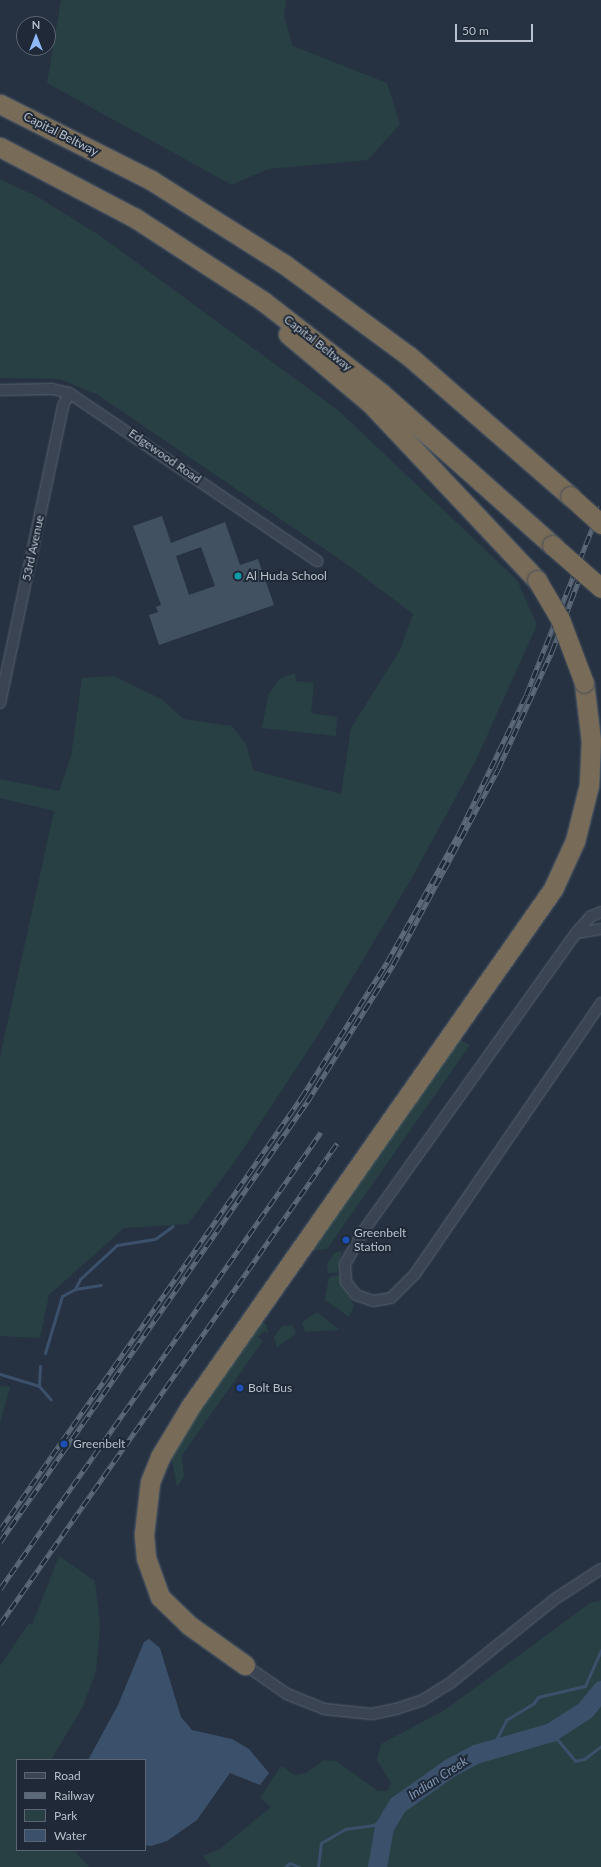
<!DOCTYPE html>
<style>
body{margin:0}
#map{position:relative;width:601px;height:1867px;overflow:hidden;background:#263242;font-family:Lato,sans-serif}
div>[style]{position:absolute}
.green>*{inset:0;background:#284043}
.water>*{inset:0;background:#3b506b}
.stream>*{height:3px;margin:-1.5px;padding:0 1.5px;transform-origin:1.5px;border-radius:1.5px;background:#3b506b}
.river>*{height:19px;margin:-9.5px;padding:0 9.5px;transform-origin:9.5px;border-radius:9.5px;background:#3b506b}
.building>*{inset:0;background:#425161}
.roads{filter:drop-shadow(0 0 1px #58626f) drop-shadow(0 0 1px #58626f)}
.minor>*{height:10px;margin:-5px;padding:0 5px;transform-origin:5px;border-radius:5px;background:#3a4452}
.motorway>*{height:19px;margin:-9.5px;padding:0 9.5px;transform-origin:9.5px;border-radius:9.5px;background:#786b57}
.rail>*{height:4.5px;margin-top:-2.25px;transform-origin:0;background:repeating-linear-gradient(90deg,#1f2937 0 9px,#5c6979 0 18px);box-sizing:border-box;border-block:1px solid #5c6979}
.bridges{filter:drop-shadow(0 0 1px #454f5c) drop-shadow(0 0 1px #454f5c)}
.motorway-bridge>*{height:19px;margin:-9.5px;padding:0 9.5px;transform-origin:9.5px;border-radius:9.5px;background:#786b57}
.dots>*{width:11px;height:11px;translate:-50% -50%;box-sizing:border-box;border:2px solid #1f2937;border-radius:50%}
span{translate:-50% -50%;white-space:nowrap;text-align:center;line-height:1.15;-webkit-text-stroke:4px #1f2937;paint-order:stroke}
.street-label{font-size:12px;color:#b7c0cc}
.poi-label{font-size:12px;color:#b7c0cc}
.left{translate:0 -50%;text-align:left}
.water-label{font-size:13px;color:#7e96b3;font-style:italic}
.legend{position:absolute;left:16px;top:1759px;width:130px;height:92px;box-sizing:border-box;background:#1f2937;border:1px solid #5c6573;margin:0;padding:5px 7px;list-style:none;font-size:12px;color:#b7c0cc}
.legend li{display:flex;align-items:center;gap:8px;height:20px}
.legend b{width:20px;border:1px solid #5c6573}
.north{position:absolute;left:16px;top:16px;width:40px;height:40px;box-sizing:border-box;background:#1f2937;border:1px solid #5c6573;border-radius:50%;rotate:0deg;font-size:11px;font-weight:700;line-height:16px;text-align:center;color:#b7c0cc}
.north::after{content:'';display:block;margin:auto;width:14px;height:18px;background:#8fb9f9;clip-path:polygon(50% 0,100% 100%,50% 72%,0 100%)}
.scale{position:absolute;left:455px;top:24px;width:78px;height:18px;box-sizing:border-box;border:2px solid #b7c0cc;border-top:0;padding-left:5px;font-size:12px;line-height:14px;white-space:nowrap;color:#b7c0cc;-webkit-text-stroke:3px #1f2937;paint-order:stroke}
</style>
<div id="map">
<div class="green">
<i style="clip-path:polygon(61px 0,286px 0,284px 17px,293px 46px,387px 83px,400px 124px,368px 160px,268px 169px,232px 185px,47px 83px)"></i>
<i style="clip-path:polygon(0 179px,36px 196px,99px 235px,339px 411px,517px 580px,537px 625px,476px 760px,413px 876px,320px 1032px,238px 1157px,188px 1224px,124px 1228px,49px 1295px,40px 1338px,0 1336px,0 1057px,54px 811px,0 798px,0 779px,59px 791px,71px 757px,82px 678px,114px 676px,161px 699px,184px 719px,232px 726px,246px 744px,253px 770px,341px 794px,351px 728px,400px 650px,413px 614px,348px 565px,98px 395px,60px 379px,0 378px)"></i>
<i style="clip-path:polygon(295px 673px,296px 681px,314px 683px,311px 713px,337px 717px,336px 736px,262px 728px,268px 696px,279px 679px)"></i>
<i style="clip-path:polygon(456px 1038px,470px 1045px,327px 1249px,306px 1251px)"></i>
<i style="clip-path:polygon(342px 1251px,337px 1273px,328px 1273px,327px 1264px,334px 1253px)"></i>
<i style="clip-path:polygon(338px 1275px,354px 1306px,349px 1317px,325px 1300px,329px 1277px)"></i>
<i style="clip-path:polygon(317px 1312px,328px 1321px,340px 1330px,305px 1332px,302px 1322px)"></i>
<i style="clip-path:polygon(259px 1320px,266px 1324px,268px 1333px,264px 1331px,258px 1337px,263px 1341px,182px 1455px,184px 1476px,177px 1487px,170px 1449px)"></i>
<i style="clip-path:polygon(293px 1325px,296px 1334px,277px 1347px,274px 1337px,282px 1326px)"></i>
<i style="clip-path:polygon(0 1386px,10px 1387px,0 1423px)"></i>
<i style="clip-path:polygon(59px 1556px,95px 1581px,100px 1625px,96px 1672px,82px 1708px,51px 1760px,17px 1760px,17px 1850px,74px 1850px,89px 1867px,0 1867px,0 1666px,29px 1623px,32px 1625px)"></i>
<i style="clip-path:polygon(601px 1600px,601px 1867px,211px 1867px,203px 1856px,220px 1849px,271px 1807px,260px 1798px,281px 1766px,295px 1775px,306px 1773px,324px 1760px,336px 1761px,378px 1791px,387px 1791px,391px 1783px,377px 1760px,381px 1744px,445px 1710px,590px 1603px)"></i>
</div>
<div class="water">
<i style="clip-path:polygon(149px 1639px,160px 1648px,181px 1717px,192px 1730px,232px 1739px,249px 1749px,269px 1773px,260px 1785px,230px 1773px,197px 1820px,167px 1841px,151px 1846px,145px 1845px,145px 1760px,88px 1760px,118px 1705px,144px 1642px)"></i>
</div>
<div class="stream">
<i style="left:75px;top:1289px;width:26px;rotate:-9deg"></i>
<i style="left:45px;top:1353px;width:59px;rotate:-73.4deg"></i>
<i style="left:62px;top:1296px;width:15px;rotate:-28deg"></i>
<i style="left:75px;top:1289px;width:11px;rotate:-63deg"></i>
<i style="left:80px;top:1279px;width:50px;rotate:-42.6deg"></i>
<i style="left:117px;top:1245px;width:38px;rotate:-9deg"></i>
<i style="left:155px;top:1239px;width:22px;rotate:-36deg"></i>
<i style="left:40px;top:1366px;width:20px;rotate:93deg"></i>
<i style="left:39px;top:1386px;width:18px;rotate:49deg"></i>
<i style="left:0;top:1374px;width:41px;rotate:17.1deg"></i>
<i style="left:551px;top:1732px;width:38px;rotate:50deg"></i>
<i style="left:575px;top:1761px;width:9px;rotate:-13deg"></i>
<i style="left:584px;top:1759px;width:21px;rotate:-37deg"></i>
<i style="left:492px;top:1748px;width:31px;rotate:-63deg"></i>
<i style="left:506px;top:1720px;width:31px;rotate:-31deg"></i>
<i style="left:533px;top:1704px;width:9px;rotate:-54deg"></i>
<i style="left:538px;top:1697px;width:48px;rotate:-13.2deg"></i>
<i style="left:585px;top:1686px;width:39px;rotate:-66deg"></i>
<i style="left:285px;top:1867px;width:6px;rotate:-39deg"></i>
<i style="left:290px;top:1863px;width:10px;rotate:24deg"></i>
<i style="left:318px;top:1867px;width:24px;rotate:-83deg"></i>
<i style="left:321px;top:1843px;width:28px;rotate:-30deg"></i>
<i style="left:345px;top:1829px;width:29px;rotate:-8deg"></i>
<i style="left:374px;top:1825px;width:19px;rotate:-36deg"></i>
</div>
<div class="river">
<i style="left:377px;top:1867px;width:41px;rotate:-80.1deg"></i>
<i style="left:384px;top:1827px;width:26px;rotate:-59deg"></i>
<i style="left:397px;top:1805px;width:64px;rotate:-35.4deg"></i>
<i style="left:449px;top:1768px;width:30px;rotate:-28deg"></i>
<i style="left:475px;top:1754px;width:79px;rotate:-16.1deg"></i>
<i style="left:551px;top:1732px;width:40px;rotate:-32.9deg"></i>
<i style="left:585px;top:1710px;width:26px;rotate:-51deg"></i>
</div>
<div class="building">
<i style="clip-path:polygon(evenodd,162px 516px,171px 543px,225px 522px,240px 565px,258px 559px,274px 605px,159px 645px,149px 615px,158px 612px,156px 607px,161px 605px,133px 526px,162px 516px,201px 547px,215px 586px,189px 595px,176px 556px,201px 547px)"></i>
</div>
<div class="roads">
<div class="minor">
<i style="left:0;top:390px;width:52px;rotate:-1.1deg"></i>
<i style="left:52px;top:389px;width:17px;rotate:13deg"></i>
<i style="left:69px;top:393px;width:300px;rotate:34.1deg"></i>
<i style="left:0;top:703px;width:304px;rotate:-78deg"></i>
<i style="left:63px;top:406px;width:14px;rotate:-65deg"></i>
<i style="left:601px;top:912px;width:12px;rotate:156deg"></i>
<i style="left:590px;top:917px;width:21px;rotate:131deg"></i>
<i style="left:576px;top:933px;width:365px;rotate:125.5deg"></i>
<i style="left:364px;top:1230px;width:39px;rotate:119deg"></i>
<i style="left:345px;top:1264px;width:18px;rotate:87deg"></i>
<i style="left:346px;top:1282px;width:16px;rotate:52deg"></i>
<i style="left:356px;top:1295px;width:18px;rotate:19deg"></i>
<i style="left:373px;top:1301px;width:18px;rotate:-9deg"></i>
<i style="left:391px;top:1298px;width:34px;rotate:-45deg"></i>
<i style="left:415px;top:1274px;width:329px;rotate:-55.5deg"></i>
<i style="left:576px;top:933px;width:25px;rotate:-9deg"></i>
<i style="left:245px;top:1665px;width:51px;rotate:34.6deg"></i>
<i style="left:287px;top:1694px;width:40px;rotate:22deg"></i>
<i style="left:324px;top:1709px;width:48px;rotate:5.9deg"></i>
<i style="left:372px;top:1714px;width:25px;rotate:-12deg"></i>
<i style="left:396px;top:1709px;width:28px;rotate:-18deg"></i>
<i style="left:423px;top:1700px;width:31px;rotate:-32deg"></i>
<i style="left:449px;top:1684px;width:136px;rotate:-38.7deg"></i>
<i style="left:555px;top:1599px;width:55px;rotate:-33.1deg"></i>
</div>
<div class="motorway">
<i style="left:0;top:104px;width:169px;rotate:26.7deg"></i>
<i style="left:151px;top:180px;width:157px;rotate:32.3deg"></i>
<i style="left:284px;top:264px;width:155px;rotate:36.4deg"></i>
<i style="left:409px;top:356px;width:213px;rotate:41deg"></i>
<i style="left:0;top:147px;width:153px;rotate:27.7deg"></i>
<i style="left:135px;top:218px;width:153px;rotate:33deg"></i>
<i style="left:263px;top:301px;width:150px;rotate:37.9deg"></i>
<i style="left:381px;top:393px;width:229px;rotate:41.6deg"></i>
<i style="left:288px;top:334px;width:109px;rotate:40.1deg"></i>
<i style="left:371px;top:404px;width:242px;rotate:46.7deg"></i>
<i style="left:245px;top:1665px;width:69px;rotate:-144.5deg"></i>
<i style="left:189px;top:1625px;width:40px;rotate:-136deg"></i>
<i style="left:160px;top:1597px;width:41px;rotate:-109.7deg"></i>
<i style="left:146px;top:1558px;width:24px;rotate:-95deg"></i>
<i style="left:144px;top:1534px;width:52px;rotate:-83.4deg"></i>
<i style="left:150px;top:1482px;width:27px;rotate:-68deg"></i>
<i style="left:160px;top:1457px;width:58px;rotate:-59deg"></i>
<i style="left:190px;top:1407px;width:633px;rotate:-54.98deg"></i>
<i style="left:553px;top:889px;width:53px;rotate:-65.4deg"></i>
<i style="left:575px;top:841px;width:58px;rotate:-76deg"></i>
<i style="left:589px;top:785px;width:44px;rotate:-87.4deg"></i>
<i style="left:591px;top:741px;width:58px;rotate:-96.9deg"></i>
</div>
</div>
<div class="rail">
<i style="left:0;top:1530px;width:527px;rotate:-55.13deg"></i>
<i style="left:301px;top:1098px;width:161px;rotate:-57.7deg"></i>
<i style="left:387px;top:962px;width:148px;rotate:-60.8deg"></i>
<i style="left:459px;top:833px;width:153px;rotate:-64.1deg"></i>
<i style="left:526px;top:695px;width:203px;rotate:-68.4deg"></i>
<i style="left:0;top:1542px;width:537px;rotate:-55.1deg"></i>
<i style="left:307px;top:1102px;width:162px;rotate:-57.9deg"></i>
<i style="left:393px;top:965px;width:222px;rotate:-61.8deg"></i>
<i style="left:498px;top:769px;width:130px;rotate:-65.4deg"></i>
<i style="left:552px;top:651px;width:74px;rotate:-69.4deg"></i>
<i style="left:0;top:1589px;width:558px;rotate:-54.92deg"></i>
<i style="left:0;top:1624px;width:587px;rotate:-54.98deg"></i>
</div>
<div class="bridges">
<div class="motorway-bridge">
<i style="left:570px;top:496px;width:42px;rotate:42.1deg"></i>
<i style="left:552px;top:545px;width:65px;rotate:41.3deg"></i>
<i style="left:537px;top:580px;width:45px;rotate:59.5deg"></i>
<i style="left:560px;top:619px;width:68px;rotate:69.4deg"></i>
</div>
</div>
<div class="dots">
<i style="left:238px;top:576px;background:#0f9aa8"></i>
<i style="left:346px;top:1240px;background:#1a4fb4"></i>
<i style="left:240px;top:1388px;background:#1a4fb4"></i>
<i style="left:64px;top:1444px;background:#1a4fb4"></i>
</div>
<div class="street-label">
<span style="left:61px;top:134px;rotate:27deg">Capital Beltway</span>
<span style="left:318px;top:343px;rotate:38deg">Capital Beltway</span>
<span style="left:165px;top:456px;rotate:35deg">Edgewood Road</span>
<span style="left:33px;top:548px;rotate:-78deg">53rd Avenue</span>
</div>
<div class="poi-label">
<span class="left" style="left:246px;top:576px">Al Huda School</span>
<span class="left" style="left:354px;top:1240px">Greenbelt<br>Station</span>
<span class="left" style="left:248px;top:1388px">Bolt Bus</span>
<span class="left" style="left:73px;top:1444px">Greenbelt</span>
</div>
<div class="water-label">
<span style="left:438px;top:1778px;rotate:-33deg">Indian Creek</span>
</div>
<ul class="legend">
<li><b style="height:5px;background:#3a4452"></b>Road</li>
<li><b style="height:5px;background:#5c6979"></b>Railway</li>
<li><b style="height:11px;background:#284043"></b>Park</li>
<li><b style="height:11px;background:#3b506b"></b>Water</li>
</ul>
<div class="north">N</div>
<div class="scale">50 m</div>
</div>
